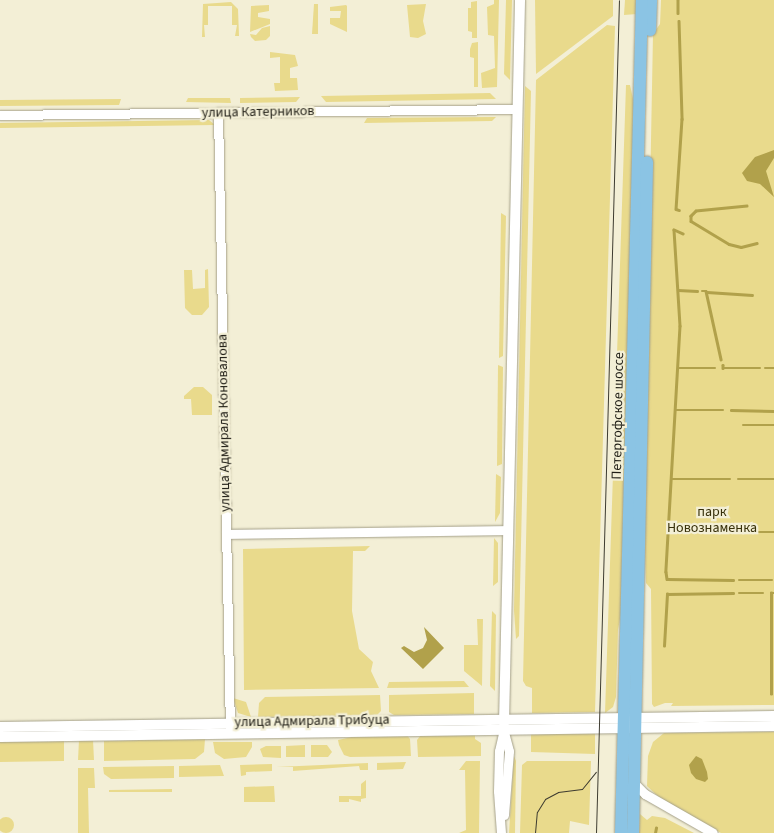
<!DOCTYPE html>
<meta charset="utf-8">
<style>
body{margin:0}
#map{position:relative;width:774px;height:833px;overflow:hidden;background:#f3efd6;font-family:"Source Sans 3",sans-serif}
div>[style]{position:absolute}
.green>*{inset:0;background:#e9da8c}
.round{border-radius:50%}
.water>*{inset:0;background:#b1a14b}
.stream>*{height:2.5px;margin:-1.25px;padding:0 1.25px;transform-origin:1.25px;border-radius:1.25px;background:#b1a14b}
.roads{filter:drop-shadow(0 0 1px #a4a089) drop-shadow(0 0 1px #a4a089)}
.minor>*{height:9px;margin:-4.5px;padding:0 4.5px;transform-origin:4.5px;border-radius:4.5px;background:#fff}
.tertiary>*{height:10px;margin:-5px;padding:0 5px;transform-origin:5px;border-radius:5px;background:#fff}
.primary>*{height:12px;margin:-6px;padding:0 6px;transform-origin:6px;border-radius:6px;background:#8bc4e4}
.tram>*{height:1px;margin:-0.5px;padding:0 0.5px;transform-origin:0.5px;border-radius:0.5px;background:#3d3b30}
span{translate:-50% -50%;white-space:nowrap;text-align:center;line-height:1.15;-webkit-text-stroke:4.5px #f3efd6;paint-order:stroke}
.street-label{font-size:14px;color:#211f17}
.park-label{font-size:14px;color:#37300a}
</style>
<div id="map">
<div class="green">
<i style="clip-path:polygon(494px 0,499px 0,497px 87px,482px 88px,481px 73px,495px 68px,494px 36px,488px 35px,487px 7px,494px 4px)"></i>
<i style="clip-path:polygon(506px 0,512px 0,510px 80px,504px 74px)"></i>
<i style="clip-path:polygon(535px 0,613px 0,613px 16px,536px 74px)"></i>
<i style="clip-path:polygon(625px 0,638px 0,637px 14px,624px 15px)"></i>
<i style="clip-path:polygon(661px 0,774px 0,774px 705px,671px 706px,673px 703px,665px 703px,654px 707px,652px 704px,651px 589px,646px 583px,644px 514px,653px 34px,660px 24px)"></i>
<i style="clip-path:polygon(477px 1px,477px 38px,472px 38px,472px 32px,468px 31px,468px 8px,471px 8px,471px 2px)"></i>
<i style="clip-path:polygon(231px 2px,238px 9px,239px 36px,235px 36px,237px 25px,232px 25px,232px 6px,208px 6px,208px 25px,204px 25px,205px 37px,202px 37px,203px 4px)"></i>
<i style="clip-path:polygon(314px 4px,318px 4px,318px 34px,312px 34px)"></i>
<i style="clip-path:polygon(426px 4px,423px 21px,426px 34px,418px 38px,410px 37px,407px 5px)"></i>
<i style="clip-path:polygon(269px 5px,269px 11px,258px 13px,258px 17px,270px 19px,270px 24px,250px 32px,251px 6px)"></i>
<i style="clip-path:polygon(346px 5px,347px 6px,347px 32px,330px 24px,330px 18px,340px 18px,341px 11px,330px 11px,330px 7px)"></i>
<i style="clip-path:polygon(607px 25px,615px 26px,595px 712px,532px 713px,532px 688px,526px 686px,523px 681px,536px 80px)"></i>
<i style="clip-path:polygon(270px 26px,270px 36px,266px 40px,255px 41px,251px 37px,250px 34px,256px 35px,262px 28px)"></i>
<i style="clip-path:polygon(478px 42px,478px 87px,474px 87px,474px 58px,470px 57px,470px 49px,472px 43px)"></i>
<i style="clip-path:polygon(270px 52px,295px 55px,298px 66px,290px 68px,290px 78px,297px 78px,298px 90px,275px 91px,274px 83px,280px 83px,280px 57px,270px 58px)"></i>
<i style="clip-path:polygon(626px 85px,630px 85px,635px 108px,624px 596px,618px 630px,616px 697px,613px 707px,605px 713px)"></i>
<i style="clip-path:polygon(525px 86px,531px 91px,519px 636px,516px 639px,514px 610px)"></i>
<i style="clip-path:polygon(490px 93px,496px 99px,326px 102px,321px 96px)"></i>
<i style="clip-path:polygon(300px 97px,296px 102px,240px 103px,240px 98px)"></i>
<i style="clip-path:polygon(188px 98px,230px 98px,231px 103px,186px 102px)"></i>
<i style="clip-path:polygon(121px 99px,119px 105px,0 106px,0 100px)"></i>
<i style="clip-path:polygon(496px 117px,492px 121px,364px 123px,367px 118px)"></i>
<i style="clip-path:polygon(209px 120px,215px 125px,0 128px,0 123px)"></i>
<i style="clip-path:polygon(501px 213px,506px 216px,503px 356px,499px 358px)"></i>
<i style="clip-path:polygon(208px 269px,209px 307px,202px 315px,192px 315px,185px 308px,184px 270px,192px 270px,193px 289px,205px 288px,205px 270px)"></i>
<i style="clip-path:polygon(498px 365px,503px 367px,502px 464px,497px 466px)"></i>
<i style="clip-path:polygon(194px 387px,203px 387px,212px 395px,212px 415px,192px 415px,191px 399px,184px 399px,184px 396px)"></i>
<i style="clip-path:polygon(496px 474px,501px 477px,500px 513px,495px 522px)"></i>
<i style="clip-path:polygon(494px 538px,498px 543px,498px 582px,493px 586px)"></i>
<i style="clip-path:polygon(370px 546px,365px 551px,353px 551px,352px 611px,359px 649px,373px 662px,371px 671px,379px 688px,244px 690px,243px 549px)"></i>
<i style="clip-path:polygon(492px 611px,496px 615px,495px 691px,490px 686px)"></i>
<i style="clip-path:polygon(477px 619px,483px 619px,482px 686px,464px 671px,464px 645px,478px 645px)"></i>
<i style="clip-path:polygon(464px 681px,469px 687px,387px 688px,389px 682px)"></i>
<i style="clip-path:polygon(474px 693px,474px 714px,394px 715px,389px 712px,389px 695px)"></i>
<i style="clip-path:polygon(380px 695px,381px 711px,377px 715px,258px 717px,259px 703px,265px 697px)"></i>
<i style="clip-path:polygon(233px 698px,246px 702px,251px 717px,238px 713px)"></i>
<i style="clip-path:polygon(595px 732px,595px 754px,531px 752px,531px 734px)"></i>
<i style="clip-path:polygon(774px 732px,774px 833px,721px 833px,663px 801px,647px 786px,648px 756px,653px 742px,664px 733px)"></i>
<i style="clip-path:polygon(406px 734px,410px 739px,411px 756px,350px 757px,344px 755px,339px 745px,338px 740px,361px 735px)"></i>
<i style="clip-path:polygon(475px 734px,475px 739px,481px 743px,481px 756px,418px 757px,417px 740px,421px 735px)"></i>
<i style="clip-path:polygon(205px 739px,204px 752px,195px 759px,104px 761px,104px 741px)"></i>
<i style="clip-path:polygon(79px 740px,93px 740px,94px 760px,78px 760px)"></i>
<i style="clip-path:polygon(64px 741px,64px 761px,0 762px,0 742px)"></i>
<i style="clip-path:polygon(213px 742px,252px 742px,252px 747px,246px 757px,224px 759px,215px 753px)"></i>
<i style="clip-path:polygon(305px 745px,305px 757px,286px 757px,286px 746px)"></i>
<i style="clip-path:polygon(311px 745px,327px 745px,332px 752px,328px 757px,311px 757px)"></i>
<i style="clip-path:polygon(266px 746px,281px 746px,281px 758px,263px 757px,260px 749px)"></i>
<i style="clip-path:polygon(514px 756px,516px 761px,515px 833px,509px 833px)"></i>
<i style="clip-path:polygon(466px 761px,480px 761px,479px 833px,459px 833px,466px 830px,465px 770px,459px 770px)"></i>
<i style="clip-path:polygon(527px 761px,591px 761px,589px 825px,570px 821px,569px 833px,520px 833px,522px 765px)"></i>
<i style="clip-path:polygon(406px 762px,403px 769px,377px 770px,377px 763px)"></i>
<i style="clip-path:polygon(368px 763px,368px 770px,360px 770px,359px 766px,293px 771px,293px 767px,276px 767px)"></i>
<i style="clip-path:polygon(272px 764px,272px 771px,246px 772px,246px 775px,241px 776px,240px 765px)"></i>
<i style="clip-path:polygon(220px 765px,224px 776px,179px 777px,179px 766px)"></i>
<i style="clip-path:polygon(174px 766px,174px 778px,111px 779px,104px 774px,103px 767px)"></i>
<i style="clip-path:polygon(78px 768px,94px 768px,95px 788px,88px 788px,89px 833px,78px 833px)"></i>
<i style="clip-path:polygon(366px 780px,366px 798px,361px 799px,361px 802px,349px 799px,349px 802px,339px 802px,339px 796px,361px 796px,361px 784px)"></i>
<i style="clip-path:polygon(274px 786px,275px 802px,244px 802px,244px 787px)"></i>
<i style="clip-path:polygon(172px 789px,172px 792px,109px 792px,109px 790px)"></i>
<i style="clip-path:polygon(640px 814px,647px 820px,652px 816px,665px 818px,694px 833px,639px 833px)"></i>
<i class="round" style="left:-2px;top:817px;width:16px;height:16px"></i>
</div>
<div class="water">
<i style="clip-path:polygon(774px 150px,774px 158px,766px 171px,774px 197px,760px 184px,747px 181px,742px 173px,755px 157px)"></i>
<i style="clip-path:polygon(424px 627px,444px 648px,423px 669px,401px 648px,404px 646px,414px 652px,423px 648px,427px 640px)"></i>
<i style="clip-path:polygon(696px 756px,702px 759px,707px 772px,708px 779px,705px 782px,696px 779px,691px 773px,689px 765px)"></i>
</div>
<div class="stream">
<i style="left:678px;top:0;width:13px;rotate:90deg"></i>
<i style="left:679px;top:21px;width:98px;rotate:88.2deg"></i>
<i style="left:682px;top:119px;width:90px;rotate:93.8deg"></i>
<i style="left:676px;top:209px;width:3px;rotate:18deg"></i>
<i style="left:747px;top:206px;width:51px;rotate:174.4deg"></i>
<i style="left:696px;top:211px;width:7px;rotate:135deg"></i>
<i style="left:691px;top:216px;width:5px;rotate:90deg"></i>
<i style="left:691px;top:221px;width:44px;rotate:31.2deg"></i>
<i style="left:729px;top:244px;width:12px;rotate:14deg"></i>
<i style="left:741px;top:247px;width:16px;rotate:-14deg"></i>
<i style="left:683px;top:234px;width:10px;rotate:-156deg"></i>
<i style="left:674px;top:230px;width:96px;rotate:86.4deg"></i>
<i style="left:680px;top:326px;width:246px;rotate:93.3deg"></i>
<i style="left:666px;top:572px;width:7px;rotate:82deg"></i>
<i style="left:667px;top:579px;width:66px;rotate:0.9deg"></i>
<i style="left:678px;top:290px;width:19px;rotate:3deg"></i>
<i style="left:702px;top:291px;width:4px"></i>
<i style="left:706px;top:291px;width:70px;rotate:77.6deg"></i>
<i style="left:707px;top:292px;width:45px;rotate:3.8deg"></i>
<i style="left:723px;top:365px;width:3px;rotate:90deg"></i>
<i style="left:723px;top:368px;width:37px"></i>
<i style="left:678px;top:368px;width:37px"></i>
<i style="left:765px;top:368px;width:9px"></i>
<i style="left:676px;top:410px;width:47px"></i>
<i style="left:731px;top:410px;width:43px;rotate:1.3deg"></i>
<i style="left:743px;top:425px;width:31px"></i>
<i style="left:672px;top:479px;width:58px"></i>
<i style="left:738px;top:479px;width:36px"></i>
<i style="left:669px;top:532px;width:64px"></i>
<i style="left:739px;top:532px;width:35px"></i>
<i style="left:739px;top:580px;width:33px"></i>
<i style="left:739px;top:593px;width:24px"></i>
<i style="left:664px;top:646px;width:52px;rotate:-86.7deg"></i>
<i style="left:667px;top:594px;width:66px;rotate:-0.9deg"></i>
<i style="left:771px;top:694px;width:101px;rotate:-90deg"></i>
<i style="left:771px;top:593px;width:3px"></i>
<i style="left:655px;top:833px;width:5px;rotate:-79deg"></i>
</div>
<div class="roads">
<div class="minor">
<i style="left:218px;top:112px;width:619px;rotate:88.89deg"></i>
<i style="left:0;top:115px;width:517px;rotate:-0.66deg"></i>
<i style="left:226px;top:534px;width:282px;rotate:-0.8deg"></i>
<i style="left:634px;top:783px;width:16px;rotate:45deg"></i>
<i style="left:645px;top:794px;width:78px;rotate:29.8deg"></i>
<i style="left:504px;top:815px;width:64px;rotate:-85.5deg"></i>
<i style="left:509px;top:751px;width:20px;rotate:-105deg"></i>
<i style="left:501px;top:833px;width:42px;rotate:-94.1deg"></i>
<i style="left:498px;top:791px;width:40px;rotate:-88.6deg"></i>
<i style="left:499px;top:751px;width:23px;rotate:-77deg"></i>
</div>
<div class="tertiary">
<i style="left:504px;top:723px;width:723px;rotate:-88.73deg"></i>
<i style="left:0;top:727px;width:774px;rotate:-0.81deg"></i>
<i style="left:0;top:737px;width:774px;rotate:-0.81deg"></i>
</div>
<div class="primary">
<i style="left:650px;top:30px;width:30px;rotate:-88deg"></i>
<i style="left:621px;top:833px;width:833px;rotate:-88.56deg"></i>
<i style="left:633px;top:833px;width:671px;rotate:-88.8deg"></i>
</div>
</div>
<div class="tram">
<i style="left:535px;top:833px;width:21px;rotate:-85deg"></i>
<i style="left:537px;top:812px;width:15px;rotate:-58deg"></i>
<i style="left:545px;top:799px;width:15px;rotate:-28deg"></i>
<i style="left:558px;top:792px;width:24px;rotate:-7deg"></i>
<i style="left:582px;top:789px;width:22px;rotate:-51deg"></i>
<i style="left:596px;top:833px;width:833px;rotate:-88.42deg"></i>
</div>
<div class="street-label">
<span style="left:258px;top:112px;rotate:-1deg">улица Катерников</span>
<span style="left:618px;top:416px;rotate:-89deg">Петергофское шоссе</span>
<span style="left:224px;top:423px;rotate:-91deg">улица Адмирала Коновалова</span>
<span style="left:312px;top:721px;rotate:-1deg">улица Адмирала Трибуца</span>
</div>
<div class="park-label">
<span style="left:712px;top:520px">парк<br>Новознаменка</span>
</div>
</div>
